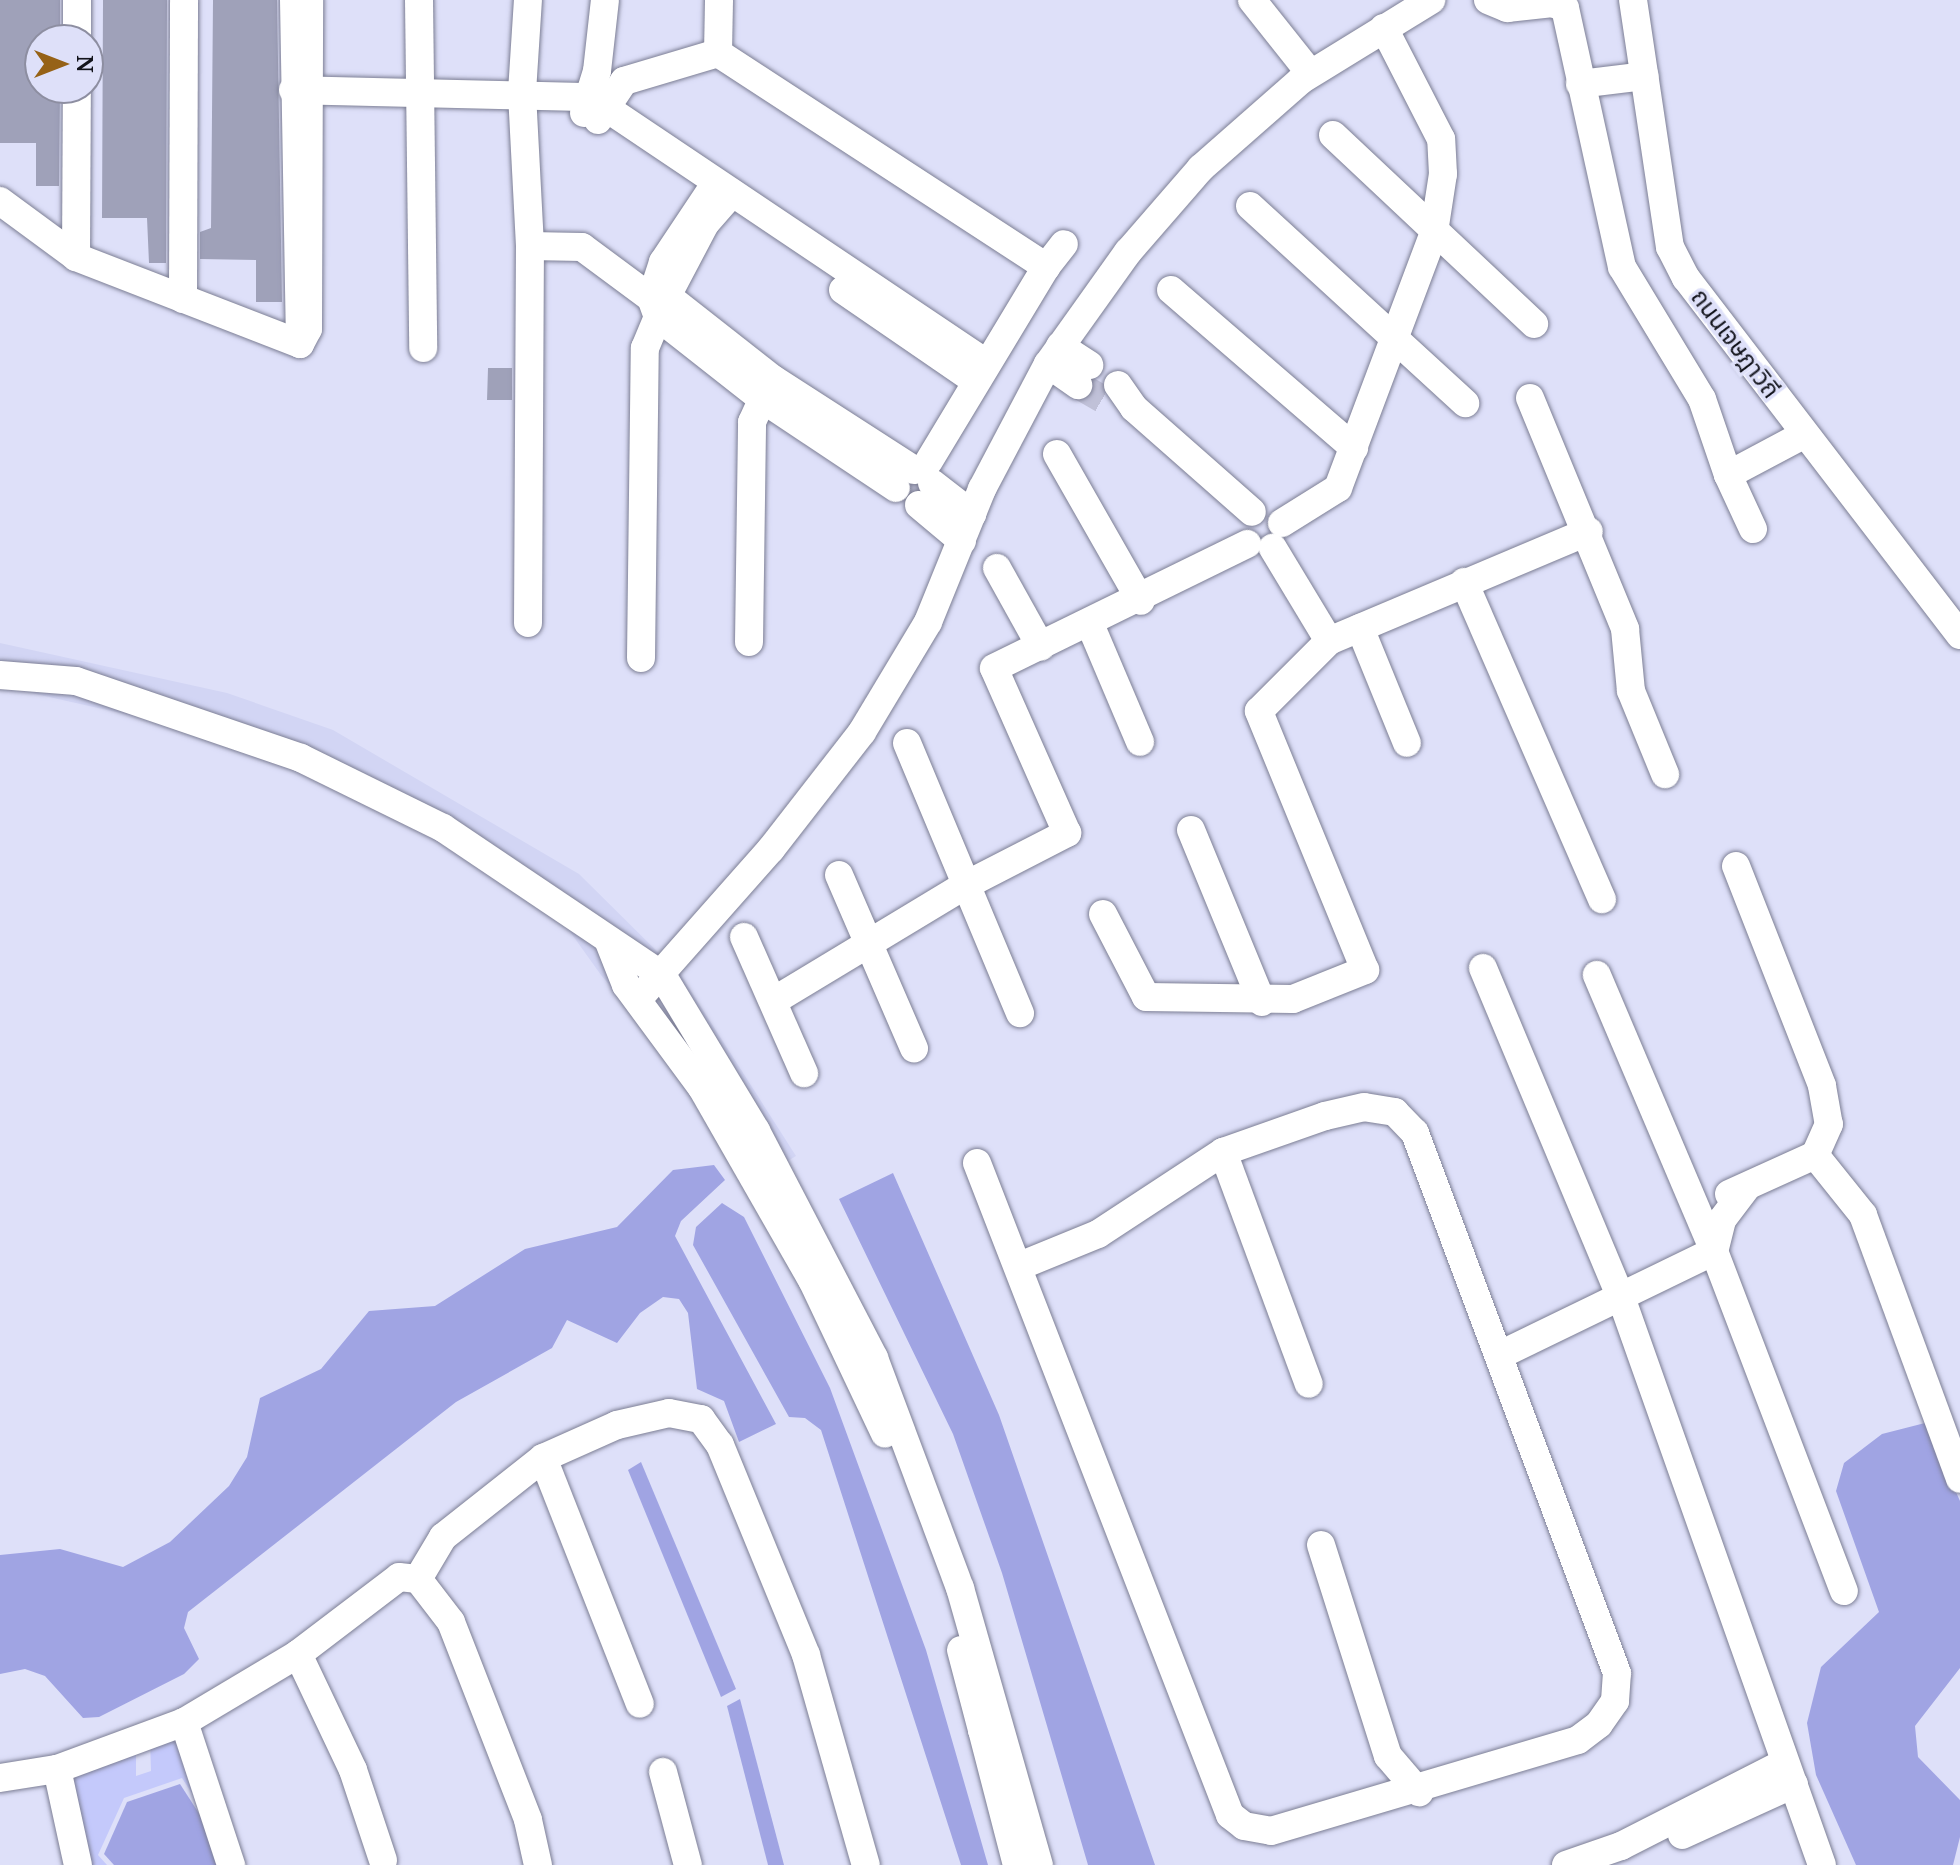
<!DOCTYPE html>
<meta charset="utf-8">
<style>
body{margin:0}
#map{position:relative;width:1960px;height:1865px;overflow:hidden;background:#dee0f9;font-family:"Noto Serif","Noto Sans Thai",serif}
div>[style]{position:absolute}
.built>*{inset:0;background:#d2d5f4}
.green>*{inset:0;background:#c4c9fb}
.water>*{inset:0;background:#a0a4e3}
.building>*{inset:0;background:#9fa1b9}
.minor-tunnel>*{height:28px;margin-top:-14px;transform-origin:0;background:repeating-linear-gradient(90deg,#c0c1d8 0 28px,transparent 0 42px)}
.roads{filter:drop-shadow(0 0 2px #7c7e94) drop-shadow(0 0 2px #7c7e94)}
.minor>*{height:28px;margin:-14px;padding:0 14px;transform-origin:14px;border-radius:14px;background:#fff}
span{translate:-50% -50%;white-space:nowrap;text-align:center;line-height:1.15;-webkit-text-stroke:7px #dee0f9;paint-order:stroke}
.street-label{font-size:24px;color:#13141c}
.north{position:absolute;left:24px;top:24px;width:80px;height:80px;box-sizing:border-box;background:#dee0f9;border:2px solid #8d8ea1;border-radius:50%;rotate:90deg;font-size:22px;font-weight:700;line-height:32px;text-align:center;color:#13141c}
.north::after{content:'';display:block;margin:auto;width:28px;height:36px;background:#966217;clip-path:polygon(50% 0,100% 100%,50% 72%,0 100%)}
</style>
<div id="map">
<div class="built">
<i style="clip-path:polygon(0 643px,227px 693px,333px 730px,579px 874px,680px 974px,796px 1156px,752px 1183px,690px 1079px,601px 975px,553px 908px,446px 840px,214px 734px,0 686px)"></i>
</div>
<div class="green">
<i style="clip-path:polygon(184px 1728px,216px 1830px,182px 1778px,124px 1798px,98px 1855px,107px 1865px,91px 1865px,70px 1774px,136px 1752px,136px 1776px,151px 1771px,150px 1740px)"></i>
</div>
<div class="water">
<i style="clip-path:polygon(714px 1165px,725px 1180px,681px 1221px,675px 1236px,776px 1424px,739px 1442px,724px 1401px,697px 1389px,688px 1313px,679px 1299px,663px 1297px,640px 1313px,617px 1343px,567px 1320px,552px 1348px,456px 1402px,188px 1612px,184px 1628px,199px 1659px,184px 1674px,99px 1717px,83px 1718px,45px 1676px,25px 1669px,0 1674px,0 1555px,60px 1549px,123px 1567px,170px 1542px,229px 1486px,247px 1457px,260px 1398px,321px 1369px,369px 1311px,435px 1306px,525px 1249px,617px 1227px,673px 1170px)"></i>
<i style="clip-path:polygon(893px 1173px,999px 1415px,1155px 1865px,1088px 1865px,1002px 1573px,953px 1434px,839px 1199px)"></i>
<i style="clip-path:polygon(722px 1203px,744px 1217px,830px 1388px,926px 1650px,988px 1865px,961px 1865px,821px 1430px,805px 1418px,789px 1417px,693px 1245px,696px 1227px)"></i>
<i style="clip-path:polygon(1925px 1423px,1960px 1501px,1960px 1668px,1915px 1726px,1918px 1757px,1960px 1800px,1960px 1837px,1953px 1865px,1856px 1865px,1816px 1775px,1807px 1723px,1821px 1667px,1879px 1612px,1836px 1491px,1844px 1463px,1882px 1434px)"></i>
<i style="clip-path:polygon(641px 1462px,736px 1689px,721px 1697px,628px 1470px)"></i>
<i style="clip-path:polygon(740px 1699px,784px 1865px,768px 1865px,727px 1706px)"></i>
<i style="clip-path:polygon(180px 1784px,211px 1832px,217px 1865px,114px 1865px,104px 1854px,127px 1802px)"></i>
</div>
<div class="building">
<i style="clip-path:polygon(0 0,60px 0,60px 40px,40px 40px,40px 88px,60px 88px,59px 186px,36px 186px,36px 143px,0 143px)"></i>
<i style="clip-path:polygon(103px 0,167px 0,166px 263px,149px 263px,147px 218px,102px 218px)"></i>
<i style="clip-path:polygon(213px 0,277px 0,282px 302px,256px 302px,256px 260px,200px 259px,200px 232px,211px 228px)"></i>
<i style="clip-path:polygon(488px 368px,512px 368px,512px 400px,487px 400px)"></i>
</div>
<div class="minor-tunnel">
<i style="left:1078px;top:385px;width:34px;rotate:30deg"></i>
<i style="left:908px;top:497px;width:42px;rotate:-59.7deg"></i>
</div>
<div class="roads">
<div class="minor">
<i style="left:294px;top:0;width:344px;rotate:89deg"></i>
<i style="left:300px;top:344px;width:17px;rotate:-62deg"></i>
<i style="left:308px;top:329px;width:329px;rotate:-89.8deg"></i>
<i style="left:419px;top:0;width:348px;rotate:89.3deg"></i>
<i style="left:1252px;top:0;width:93px;rotate:51.5deg"></i>
<i style="left:1488px;top:0;width:21px;rotate:23deg"></i>
<i style="left:1507px;top:8px;width:46px;rotate:-6.2deg"></i>
<i style="left:1553px;top:3px;width:13px;rotate:23deg"></i>
<i style="left:1565px;top:8px;width:265px;rotate:77.6deg"></i>
<i style="left:1622px;top:267px;width:154px;rotate:58.8deg"></i>
<i style="left:1702px;top:399px;width:80px;rotate:71.1deg"></i>
<i style="left:1633px;top:0;width:250px;rotate:81.5deg"></i>
<i style="left:1670px;top:247px;width:35px;rotate:63deg"></i>
<i style="left:1686px;top:278px;width:450px;rotate:52.5deg"></i>
<i style="left:77px;top:40px;width:40px;rotate:-90deg"></i>
<i style="left:718px;top:53px;width:53px;rotate:-88.9deg"></i>
<i style="left:1580px;top:84px;width:65px;rotate:-7deg"></i>
<i style="left:293px;top:90px;width:297px;rotate:1.4deg"></i>
<i style="left:590px;top:97px;width:476px;rotate:33.9deg"></i>
<i style="left:584px;top:113px;width:44px;rotate:-72.8deg"></i>
<i style="left:597px;top:71px;width:71px;rotate:-83.6deg"></i>
<i style="left:598px;top:120px;width:47px;rotate:-56.3deg"></i>
<i style="left:624px;top:81px;width:98px;rotate:-16.6deg"></i>
<i style="left:718px;top:53px;width:392px;rotate:33.1deg"></i>
<i style="left:1046px;top:267px;width:227px;rotate:121.1deg"></i>
<i style="left:1333px;top:135px;width:276px;rotate:43.2deg"></i>
<i style="left:715px;top:184px;width:94px;rotate:123.7deg"></i>
<i style="left:663px;top:262px;width:38px;rotate:108deg"></i>
<i style="left:651px;top:298px;width:20px;rotate:70deg"></i>
<i style="left:658px;top:317px;width:131px;rotate:38.2deg"></i>
<i style="left:761px;top:398px;width:162px;rotate:33.7deg"></i>
<i style="left:732px;top:193px;width:41px;rotate:131.1deg"></i>
<i style="left:705px;top:224px;width:81px;rotate:117.8deg"></i>
<i style="left:667px;top:296px;width:135px;rotate:38.1deg"></i>
<i style="left:773px;top:379px;width:168px;rotate:32.8deg"></i>
<i style="left:0;top:201px;width:94px;rotate:36.4deg"></i>
<i style="left:76px;top:257px;width:240px;rotate:21.2deg"></i>
<i style="left:1250px;top:206px;width:292px;rotate:42.5deg"></i>
<i style="left:530px;top:246px;width:52px;rotate:1.1deg"></i>
<i style="left:582px;top:247px;width:86px;rotate:36.5deg"></i>
<i style="left:651px;top:298px;width:15px;rotate:-8deg"></i>
<i style="left:76px;top:257px;width:169px;rotate:-89.7deg"></i>
<i style="left:1046px;top:267px;width:29px;rotate:-52deg"></i>
<i style="left:843px;top:290px;width:159px;rotate:34.5deg"></i>
<i style="left:1171px;top:290px;width:242px;rotate:40.8deg"></i>
<i style="left:183px;top:299px;width:299px;rotate:-89.8deg"></i>
<i style="left:1060px;top:346px;width:35px;rotate:33deg"></i>
<i style="left:1048px;top:364px;width:37px;rotate:35deg"></i>
<i style="left:1118px;top:385px;width:28px;rotate:55deg"></i>
<i style="left:1134px;top:408px;width:157px;rotate:41.4deg"></i>
<i style="left:1530px;top:398px;width:250px;rotate:67.6deg"></i>
<i style="left:1625px;top:629px;width:62px;rotate:84.5deg"></i>
<i style="left:1631px;top:691px;width:90px;rotate:67.7deg"></i>
<i style="left:1057px;top:454px;width:169px;rotate:60.3deg"></i>
<i style="left:932px;top:483px;width:51px;rotate:37.8deg"></i>
<i style="left:919px;top:505px;width:56px;rotate:39.9deg"></i>
<i style="left:1282px;top:523px;width:66px;rotate:-32deg"></i>
<i style="left:1338px;top:488px;width:273px;rotate:-69.4deg"></i>
<i style="left:1434px;top:232px;width:59px;rotate:-81.2deg"></i>
<i style="left:1443px;top:174px;width:35px;rotate:-93deg"></i>
<i style="left:1441px;top:139px;width:125px;rotate:-117.2deg"></i>
<i style="left:1753px;top:529px;width:60px;rotate:-114.8deg"></i>
<i style="left:1728px;top:475px;width:87px;rotate:-28deg"></i>
<i style="left:997px;top:568px;width:90px;rotate:60.9deg"></i>
<i style="left:1464px;top:582px;width:346px;rotate:66.5deg"></i>
<i style="left:528px;top:623px;width:377px;rotate:-89.7deg"></i>
<i style="left:530px;top:246px;width:154px;rotate:-93deg"></i>
<i style="left:522px;top:92px;width:92px;rotate:-86.3deg"></i>
<i style="left:1090px;top:624px;width:128px;rotate:67deg"></i>
<i style="left:1360px;top:628px;width:124px;rotate:67.8deg"></i>
<i style="left:1329px;top:641px;width:282px;rotate:-22.9deg"></i>
<i style="left:749px;top:642px;width:220px;rotate:-89.2deg"></i>
<i style="left:752px;top:422px;width:43px;rotate:-65.2deg"></i>
<i style="left:641px;top:658px;width:310px;rotate:-89.3deg"></i>
<i style="left:645px;top:348px;width:52px;rotate:-67.4deg"></i>
<i style="left:0;top:675px;width:76px;rotate:4.5deg"></i>
<i style="left:76px;top:681px;width:238px;rotate:18.9deg"></i>
<i style="left:301px;top:758px;width:158px;rotate:26.2deg"></i>
<i style="left:443px;top:828px;width:264px;rotate:33.9deg"></i>
<i style="left:662px;top:975px;width:182px;rotate:58.9deg"></i>
<i style="left:756px;top:1131px;width:256px;rotate:62.5deg"></i>
<i style="left:874px;top:1358px;width:246px;rotate:69.5deg"></i>
<i style="left:960px;top:1588px;width:288px;rotate:74.1deg"></i>
<i style="left:907px;top:743px;width:293px;rotate:67.3deg"></i>
<i style="left:1191px;top:830px;width:186px;rotate:67.6deg"></i>
<i style="left:1736px;top:866px;width:236px;rotate:68.6deg"></i>
<i style="left:1822px;top:1086px;width:39px;rotate:80deg"></i>
<i style="left:1829px;top:1124px;width:34px;rotate:114deg"></i>
<i style="left:1815px;top:1155px;width:77px;rotate:51.3deg"></i>
<i style="left:1863px;top:1215px;width:281px;rotate:69.8deg"></i>
<i style="left:839px;top:875px;width:189px;rotate:66.6deg"></i>
<i style="left:1103px;top:914px;width:93px;rotate:62.6deg"></i>
<i style="left:1146px;top:997px;width:147px;rotate:0.8deg"></i>
<i style="left:1293px;top:999px;width:78px;rotate:-21.9deg"></i>
<i style="left:1365px;top:970px;width:280px;rotate:-112.3deg"></i>
<i style="left:1259px;top:711px;width:99px;rotate:-45deg"></i>
<i style="left:1329px;top:641px;width:109px;rotate:-121.1deg"></i>
<i style="left:744px;top:937px;width:149px;rotate:66.2deg"></i>
<i style="left:609px;top:942px;width:46px;rotate:68.4deg"></i>
<i style="left:626px;top:985px;width:128px;rotate:53.6deg"></i>
<i style="left:702px;top:1088px;width:221px;rotate:60.2deg"></i>
<i style="left:812px;top:1280px;width:170px;rotate:64.6deg"></i>
<i style="left:1483px;top:968px;width:360px;rotate:67.3deg"></i>
<i style="left:1622px;top:1300px;width:599px;rotate:70.51deg"></i>
<i style="left:640px;top:997px;width:198px;rotate:-48.5deg"></i>
<i style="left:771px;top:849px;width:148px;rotate:-52.1deg"></i>
<i style="left:862px;top:732px;width:128px;rotate:-59deg"></i>
<i style="left:928px;top:622px;width:144px;rotate:-67.9deg"></i>
<i style="left:982px;top:489px;width:141px;rotate:-62.2deg"></i>
<i style="left:1048px;top:364px;width:138px;rotate:-54.5deg"></i>
<i style="left:1128px;top:252px;width:111px;rotate:-49deg"></i>
<i style="left:1201px;top:168px;width:133px;rotate:-41.3deg"></i>
<i style="left:1301px;top:80px;width:153px;rotate:-31.6deg"></i>
<i style="left:775px;top:1000px;width:223px;rotate:-31.1deg"></i>
<i style="left:966px;top:885px;width:114px;rotate:-27.2deg"></i>
<i style="left:1067px;top:833px;width:180px;rotate:-113.9deg"></i>
<i style="left:994px;top:668px;width:282px;rotate:-26.1deg"></i>
<i style="left:1223px;top:1152px;width:247px;rotate:69.7deg"></i>
<i style="left:977px;top:1163px;width:699px;rotate:68.79deg"></i>
<i style="left:1230px;top:1815px;width:18px;rotate:38deg"></i>
<i style="left:1244px;top:1826px;width:27px;rotate:10deg"></i>
<i style="left:1271px;top:1831px;width:320px;rotate:-16.5deg"></i>
<i style="left:1578px;top:1740px;width:26px;rotate:-37deg"></i>
<i style="left:1599px;top:1724px;width:28px;rotate:-55deg"></i>
<i style="left:1615px;top:1701px;width:28px;rotate:-86deg"></i>
<i style="left:1617px;top:1673px;width:577px;rotate:-110.51deg"></i>
<i style="left:1415px;top:1133px;width:29px;rotate:-134deg"></i>
<i style="left:1395px;top:1112px;width:31px;rotate:-171deg"></i>
<i style="left:1364px;top:1107px;width:40px;rotate:167deg"></i>
<i style="left:1325px;top:1116px;width:108px;rotate:160.6deg"></i>
<i style="left:1223px;top:1152px;width:149px;rotate:146.7deg"></i>
<i style="left:1098px;top:1234px;width:82px;rotate:157.8deg"></i>
<i style="left:1746px;top:1188px;width:40px;rotate:127deg"></i>
<i style="left:1722px;top:1220px;width:32px;rotate:104deg"></i>
<i style="left:1714px;top:1251px;width:364px;rotate:69.1deg"></i>
<i style="left:1729px;top:1194px;width:94px;rotate:-24.4deg"></i>
<i style="left:1502px;top:1354px;width:236px;rotate:-25.9deg"></i>
<i style="left:1714px;top:1251px;width:300px;rotate:-113deg"></i>
<i style="left:543px;top:1458px;width:264px;rotate:68.5deg"></i>
<i style="left:1321px;top:1545px;width:221px;rotate:72.4deg"></i>
<i style="left:1388px;top:1756px;width:48px;rotate:49.3deg"></i>
<i style="left:418px;top:1579px;width:49px;rotate:-59.2deg"></i>
<i style="left:443px;top:1537px;width:127px;rotate:-38.3deg"></i>
<i style="left:543px;top:1458px;width:81px;rotate:-24deg"></i>
<i style="left:617px;top:1425px;width:53px;rotate:-13deg"></i>
<i style="left:669px;top:1413px;width:33px;rotate:11deg"></i>
<i style="left:701px;top:1419px;width:32px;rotate:54deg"></i>
<i style="left:720px;top:1445px;width:227px;rotate:67.7deg"></i>
<i style="left:806px;top:1655px;width:218px;rotate:74.1deg"></i>
<i style="left:961px;top:1650px;width:83px;rotate:75.3deg"></i>
<i style="left:298px;top:1654px;width:128px;rotate:64.6deg"></i>
<i style="left:353px;top:1770px;width:95px;rotate:71.6deg"></i>
<i style="left:184px;top:1722px;width:151px;rotate:71.8deg"></i>
<i style="left:996px;top:1722px;width:16px;rotate:150deg"></i>
<i style="left:982px;top:1730px;width:139px;rotate:75.5deg"></i>
<i style="left:57px;top:1769px;width:98px;rotate:77.7deg"></i>
<i style="left:663px;top:1772px;width:96px;rotate:75deg"></i>
<i style="left:0;top:1778px;width:58px;rotate:-9deg"></i>
<i style="left:57px;top:1769px;width:135px;rotate:-20.3deg"></i>
<i style="left:184px;top:1722px;width:133px;rotate:-30.8deg"></i>
<i style="left:298px;top:1654px;width:127px;rotate:-37.3deg"></i>
<i style="left:399px;top:1577px;width:19px;rotate:6deg"></i>
<i style="left:418px;top:1579px;width:54px;rotate:52.5deg"></i>
<i style="left:451px;top:1622px;width:212px;rotate:68.7deg"></i>
<i style="left:528px;top:1820px;width:46px;rotate:77.5deg"></i>
<i style="left:1682px;top:1835px;width:123px;rotate:-24.5deg"></i>
<i style="left:1566px;top:1865px;width:58px;rotate:-19.1deg"></i>
<i style="left:1621px;top:1846px;width:183px;rotate:-27deg"></i>
</div>
</div>
<div class="street-label">
<span style="left:1736px;top:343px;rotate:53deg">ถนนเจษฎาวิถี</span>
</div>
<div class="north">N</div>
</div>
